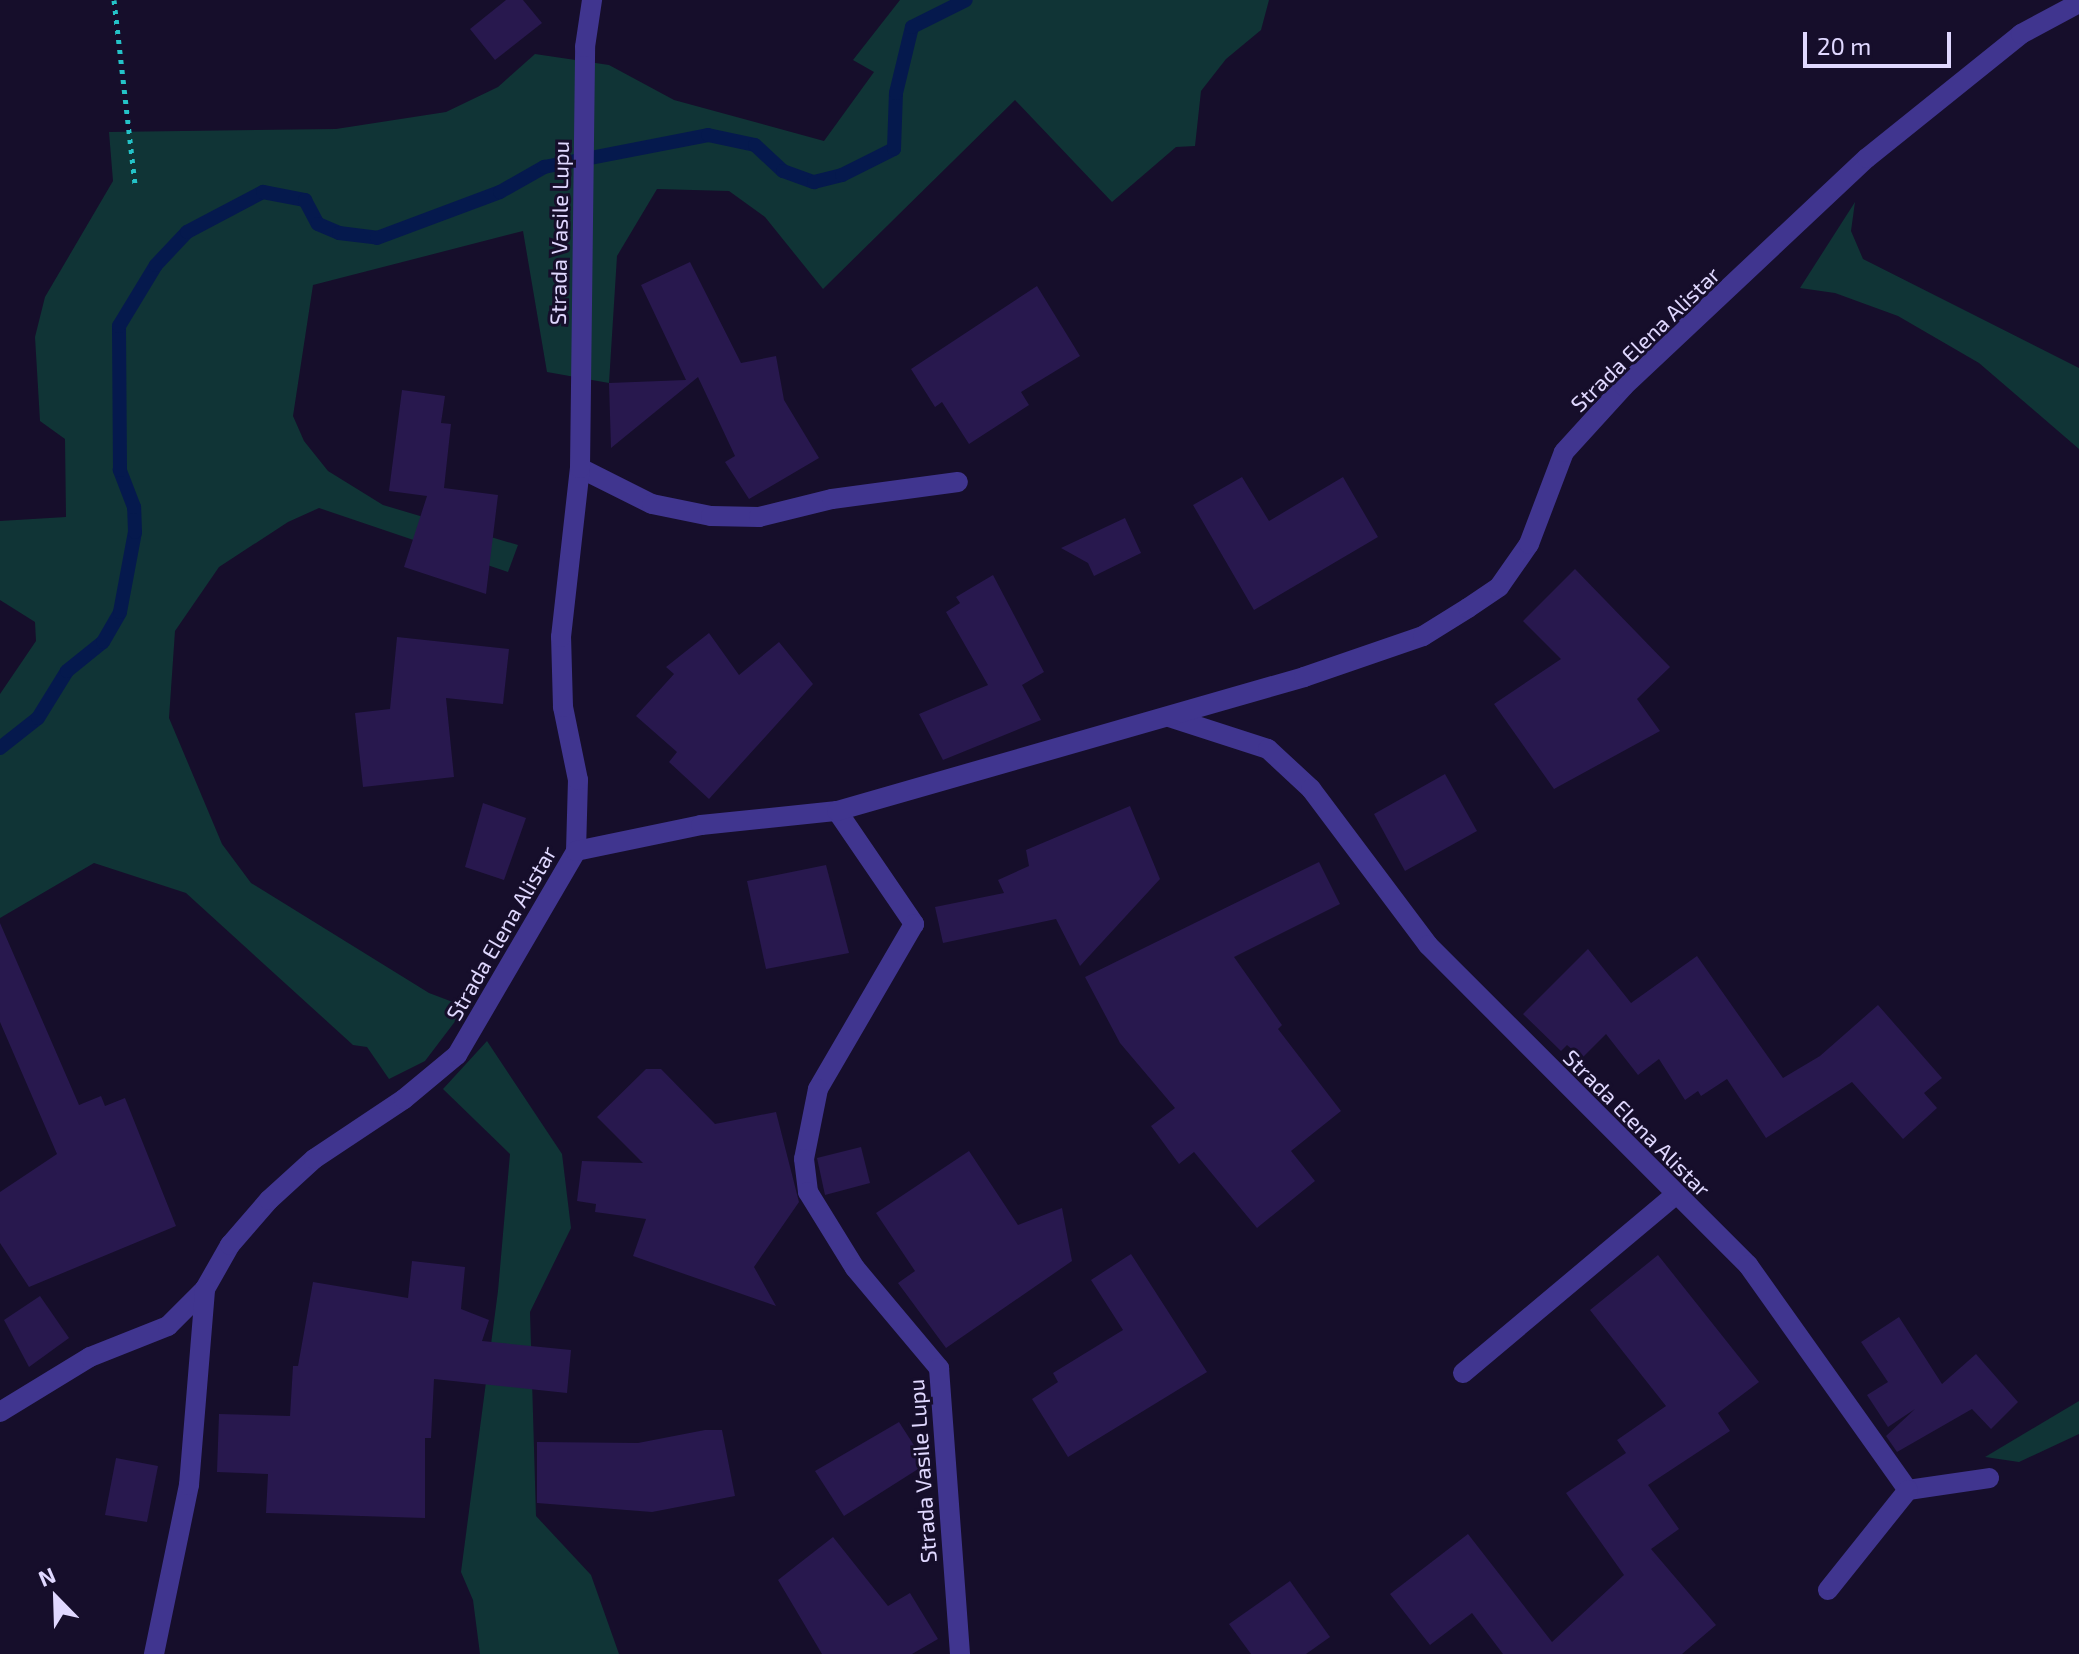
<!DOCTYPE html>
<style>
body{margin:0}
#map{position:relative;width:2079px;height:1654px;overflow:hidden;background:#160e2b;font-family:"Exo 2",sans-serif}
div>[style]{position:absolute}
.green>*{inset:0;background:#103436}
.stream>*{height:14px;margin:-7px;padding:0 7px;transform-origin:7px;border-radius:7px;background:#05194d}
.building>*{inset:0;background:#28184e}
.path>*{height:5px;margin-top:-2.5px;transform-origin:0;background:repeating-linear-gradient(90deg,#24c3c8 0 4px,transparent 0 10px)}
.service>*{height:20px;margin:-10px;padding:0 10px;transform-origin:10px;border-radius:10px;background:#40358f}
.minor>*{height:20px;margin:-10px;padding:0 10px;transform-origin:10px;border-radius:10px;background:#40358f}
span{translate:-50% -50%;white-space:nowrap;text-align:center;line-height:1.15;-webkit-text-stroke:6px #160e2b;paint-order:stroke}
.street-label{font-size:22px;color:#e0d8ff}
.north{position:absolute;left:16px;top:1558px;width:80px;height:80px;-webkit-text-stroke:6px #160e2b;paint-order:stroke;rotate:337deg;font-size:22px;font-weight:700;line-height:32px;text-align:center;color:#e0d8ff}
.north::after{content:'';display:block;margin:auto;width:28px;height:36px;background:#e0d8ff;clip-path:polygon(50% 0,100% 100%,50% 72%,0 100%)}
.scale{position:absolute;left:1803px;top:32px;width:148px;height:36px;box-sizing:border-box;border:4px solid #e0d8ff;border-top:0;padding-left:10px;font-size:24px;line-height:28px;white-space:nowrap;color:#e0d8ff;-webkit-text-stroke:6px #160e2b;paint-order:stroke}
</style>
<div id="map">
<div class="green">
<i style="clip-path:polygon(900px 0,1269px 0,1261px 30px,1226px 59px,1201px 91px,1195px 146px,1176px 147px,1112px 202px,1015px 100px,823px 289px,765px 217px,729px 191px,657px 189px,617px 256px,609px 383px,547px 372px,523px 231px,313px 285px,293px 416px,304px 441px,328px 471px,383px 505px,518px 545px,508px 572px,319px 508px,288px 522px,219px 567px,175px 631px,169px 718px,222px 844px,251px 883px,429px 993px,466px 1007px,425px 1061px,389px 1079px,367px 1047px,353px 1045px,186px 893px,94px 863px,0 918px,0 694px,36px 641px,35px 622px,0 600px,0 521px,66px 517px,65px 439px,40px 421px,35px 337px,45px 297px,113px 181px,109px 132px,336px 129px,446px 112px,498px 87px,535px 54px,609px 65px,674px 100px,824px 141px,874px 72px,853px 60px)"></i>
<i style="clip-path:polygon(1855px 202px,1851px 231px,1863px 259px,2079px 368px,2079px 449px,1979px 363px,1898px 316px,1835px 293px,1800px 288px)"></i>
<i style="clip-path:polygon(487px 1041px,562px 1154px,571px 1228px,530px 1312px,536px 1516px,591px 1575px,619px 1654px,480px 1654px,473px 1600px,461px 1572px,498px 1291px,510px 1154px,443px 1089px)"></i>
<i style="clip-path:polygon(2079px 1401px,2079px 1434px,2019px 1462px,1985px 1457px)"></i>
</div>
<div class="stream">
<i style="left:0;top:748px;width:48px;rotate:-38.3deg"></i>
<i style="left:38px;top:718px;width:55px;rotate:-58.3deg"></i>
<i style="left:67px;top:671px;width:46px;rotate:-38.9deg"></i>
<i style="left:103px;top:642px;width:34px;rotate:-60deg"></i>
<i style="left:120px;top:612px;width:81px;rotate:-79.4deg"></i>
<i style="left:135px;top:532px;width:25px;rotate:-92deg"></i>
<i style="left:134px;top:507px;width:40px;rotate:-111deg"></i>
<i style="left:120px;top:470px;width:144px;rotate:-90.4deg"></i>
<i style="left:119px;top:326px;width:71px;rotate:-58.8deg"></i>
<i style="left:156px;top:265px;width:45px;rotate:-46.8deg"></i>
<i style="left:187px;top:232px;width:86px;rotate:-27.8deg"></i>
<i style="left:263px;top:192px;width:43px;rotate:10.8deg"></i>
<i style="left:305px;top:200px;width:27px;rotate:62deg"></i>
<i style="left:318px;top:224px;width:23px;rotate:23deg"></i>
<i style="left:339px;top:233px;width:38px;rotate:7deg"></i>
<i style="left:377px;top:238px;width:131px;rotate:-20.5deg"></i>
<i style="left:500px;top:192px;width:51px;rotate:-29.6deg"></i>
<i style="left:544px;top:167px;width:167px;rotate:-11deg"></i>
<i style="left:708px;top:135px;width:48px;rotate:12deg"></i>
<i style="left:755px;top:145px;width:38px;rotate:43deg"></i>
<i style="left:783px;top:171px;width:33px;rotate:20deg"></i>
<i style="left:814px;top:182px;width:29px;rotate:-14deg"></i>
<i style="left:842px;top:175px;width:58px;rotate:-26.6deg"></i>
<i style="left:894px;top:149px;width:56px;rotate:-88deg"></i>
<i style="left:896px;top:93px;width:68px;rotate:-76.4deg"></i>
<i style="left:912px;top:27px;width:60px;rotate:-26.6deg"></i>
</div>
<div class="building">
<i style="clip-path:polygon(506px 0,523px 0,542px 23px,495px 60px,470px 29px)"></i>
<i style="clip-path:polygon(690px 262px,741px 363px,776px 356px,784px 400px,819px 458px,749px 499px,725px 462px,735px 456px,698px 377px,611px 448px,609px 383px,686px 380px,641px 285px)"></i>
<i style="clip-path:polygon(1037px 286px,1080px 356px,1021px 392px,1029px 405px,969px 444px,942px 402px,935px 407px,911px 369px)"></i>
<i style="clip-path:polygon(402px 390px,445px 396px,441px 423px,451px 424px,444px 488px,498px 495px,486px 594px,404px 567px,427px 496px,389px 491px)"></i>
<i style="clip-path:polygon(1242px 477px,1269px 521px,1343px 477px,1378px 537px,1254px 610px,1193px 505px)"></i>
<i style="clip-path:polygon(1125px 518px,1141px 553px,1094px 576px,1088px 563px,1061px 548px)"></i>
<i style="clip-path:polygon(1575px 569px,1670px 667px,1637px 699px,1660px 731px,1554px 789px,1494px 704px,1561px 659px,1523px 621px)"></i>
<i style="clip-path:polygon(993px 575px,1044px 672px,1022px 685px,1041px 720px,943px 760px,919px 714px,988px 685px,946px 612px,960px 603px,956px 597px)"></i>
<i style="clip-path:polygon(709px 633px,739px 675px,779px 642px,813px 684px,709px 799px,669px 762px,677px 752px,636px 716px,674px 674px,666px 667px)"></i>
<i style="clip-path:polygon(397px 637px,509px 649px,503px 704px,446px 698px,454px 777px,363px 787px,355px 713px,390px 709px)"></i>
<i style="clip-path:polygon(1445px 774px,1477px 831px,1405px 871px,1374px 814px)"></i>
<i style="clip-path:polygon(483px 803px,526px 818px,504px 880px,465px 867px)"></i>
<i style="clip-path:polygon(1130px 806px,1160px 879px,1080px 966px,1056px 919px,943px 943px,935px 907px,1004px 893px,998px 880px,1029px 866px,1026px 850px)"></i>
<i style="clip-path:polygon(1319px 862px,1340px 904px,1234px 957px,1282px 1025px,1278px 1029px,1341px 1111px,1291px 1151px,1315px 1181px,1257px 1228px,1194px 1152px,1179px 1164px,1151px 1126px,1175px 1108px,1120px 1043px,1085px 977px)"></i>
<i style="clip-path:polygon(826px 865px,849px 953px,766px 969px,747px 881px)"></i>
<i style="clip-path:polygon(0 923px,79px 1105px,101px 1096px,105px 1106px,125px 1098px,176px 1226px,29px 1287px,0 1243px,0 1192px,57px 1154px,0 1022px)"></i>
<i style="clip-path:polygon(1588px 949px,1631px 1003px,1697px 956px,1783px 1078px,1820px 1056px,1878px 1005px,1942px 1078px,1924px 1093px,1937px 1108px,1903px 1139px,1852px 1082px,1766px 1138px,1727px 1079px,1701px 1096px,1698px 1091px,1685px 1100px,1659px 1059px,1638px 1075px,1606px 1034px,1582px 1058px,1567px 1045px,1561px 1051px,1523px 1014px)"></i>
<i style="clip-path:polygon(646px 1069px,661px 1069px,715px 1124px,776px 1112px,799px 1202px,754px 1267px,776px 1306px,633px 1256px,646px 1219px,595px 1212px,596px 1204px,577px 1201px,582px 1161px,643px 1163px,597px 1117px)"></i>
<i style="clip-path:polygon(861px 1147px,870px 1183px,825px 1195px,817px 1158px)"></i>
<i style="clip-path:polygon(969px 1151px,1018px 1225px,1062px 1208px,1072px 1261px,946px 1348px,898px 1283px,915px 1271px,876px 1213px)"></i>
<i style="clip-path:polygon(1131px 1254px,1207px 1372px,1068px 1457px,1032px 1399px,1058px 1382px,1053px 1373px,1123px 1330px,1091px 1280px)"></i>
<i style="clip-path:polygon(1658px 1255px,1759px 1382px,1718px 1413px,1730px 1431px,1648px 1485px,1679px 1529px,1651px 1549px,1716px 1625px,1682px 1654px,1503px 1654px,1472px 1613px,1430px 1645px,1390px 1594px,1468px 1534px,1552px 1642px,1624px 1575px,1566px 1493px,1626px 1453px,1617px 1440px,1666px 1406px,1590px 1310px)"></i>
<i style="clip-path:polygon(412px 1261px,465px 1267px,461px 1309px,489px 1320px,482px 1341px,571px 1350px,567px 1393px,434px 1379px,431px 1438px,425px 1438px,425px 1518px,266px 1513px,268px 1474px,217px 1472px,219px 1414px,290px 1416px,293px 1366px,298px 1366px,313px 1282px,408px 1298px)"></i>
<i style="clip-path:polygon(40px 1296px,69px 1338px,29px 1367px,4px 1320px)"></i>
<i style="clip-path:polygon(1899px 1317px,1942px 1384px,1976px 1354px,2018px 1402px,1991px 1429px,1972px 1409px,1897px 1452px,1886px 1436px,1915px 1409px,1888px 1427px,1867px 1395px,1888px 1382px,1861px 1342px)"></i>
<i style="clip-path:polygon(899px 1422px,926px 1464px,844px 1516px,815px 1471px)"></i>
<i style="clip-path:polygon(705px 1430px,722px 1430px,735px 1496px,652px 1512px,537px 1503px,537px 1442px,638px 1443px)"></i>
<i style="clip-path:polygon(116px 1458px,158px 1466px,147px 1522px,105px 1515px)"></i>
<i style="clip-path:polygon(833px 1537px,888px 1606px,910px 1593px,938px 1639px,912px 1654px,822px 1654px,778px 1580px)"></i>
<i style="clip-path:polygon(1290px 1581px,1330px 1637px,1306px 1654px,1251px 1654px,1229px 1624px)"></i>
</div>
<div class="path">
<i style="left:114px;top:0;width:185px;rotate:83.5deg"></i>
</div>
<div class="service">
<i style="left:1463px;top:1373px;width:275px;rotate:-40deg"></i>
<i style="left:1908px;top:1490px;width:82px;rotate:-8.4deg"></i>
</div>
<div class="minor">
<i style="left:580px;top:468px;width:80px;rotate:26.6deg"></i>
<i style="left:652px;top:504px;width:60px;rotate:11.5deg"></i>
<i style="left:711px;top:516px;width:48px;rotate:1.2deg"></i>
<i style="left:759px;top:517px;width:75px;rotate:-13.9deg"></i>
<i style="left:832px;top:499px;width:127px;rotate:-7.7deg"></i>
<i style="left:1169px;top:717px;width:104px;rotate:17.9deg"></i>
<i style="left:1268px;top:749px;width:59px;rotate:42.9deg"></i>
<i style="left:1311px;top:789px;width:195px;rotate:53.1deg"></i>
<i style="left:1428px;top:945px;width:453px;rotate:45deg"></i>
<i style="left:1748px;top:1265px;width:276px;rotate:54.6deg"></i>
<i style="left:1908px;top:1490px;width:128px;rotate:128.7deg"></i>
<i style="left:837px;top:811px;width:137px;rotate:55.7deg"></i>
<i style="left:914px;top:924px;width:191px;rotate:120.2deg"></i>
<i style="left:818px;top:1089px;width:71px;rotate:101.3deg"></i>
<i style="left:804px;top:1159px;width:33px;rotate:83deg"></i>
<i style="left:808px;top:1192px;width:89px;rotate:58.3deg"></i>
<i style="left:855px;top:1268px;width:131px;rotate:50deg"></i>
<i style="left:939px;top:1368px;width:287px;rotate:85.8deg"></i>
<i style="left:576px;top:851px;width:71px;rotate:-88.4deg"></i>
<i style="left:578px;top:780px;width:75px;rotate:-101.6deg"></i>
<i style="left:563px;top:707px;width:70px;rotate:-91.6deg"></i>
<i style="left:561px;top:637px;width:170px;rotate:-83.6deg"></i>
<i style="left:580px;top:468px;width:421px;rotate:-89.3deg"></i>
<i style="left:585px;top:47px;width:48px;rotate:-81.5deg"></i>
<i style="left:0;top:1412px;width:105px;rotate:-31.4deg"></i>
<i style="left:90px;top:1357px;width:84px;rotate:-21.7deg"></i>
<i style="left:168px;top:1326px;width:52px;rotate:-45deg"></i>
<i style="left:205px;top:1289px;width:51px;rotate:-60.4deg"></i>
<i style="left:230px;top:1245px;width:60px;rotate:-49.1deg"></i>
<i style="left:269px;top:1200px;width:61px;rotate:-42.3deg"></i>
<i style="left:314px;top:1159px;width:108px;rotate:-33.7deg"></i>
<i style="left:404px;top:1099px;width:69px;rotate:-39.7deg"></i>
<i style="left:457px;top:1055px;width:236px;rotate:-59.7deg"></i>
<i style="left:576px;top:851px;width:128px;rotate:-11.7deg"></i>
<i style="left:701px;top:825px;width:137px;rotate:-5.9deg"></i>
<i style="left:837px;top:811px;width:486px;rotate:-16deg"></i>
<i style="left:1304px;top:677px;width:126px;rotate:-19deg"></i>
<i style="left:1423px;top:636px;width:53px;rotate:-31.9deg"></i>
<i style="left:1468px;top:608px;width:37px;rotate:-34deg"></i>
<i style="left:1499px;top:587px;width:52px;rotate:-55.1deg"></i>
<i style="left:1529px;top:544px;width:98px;rotate:-69.2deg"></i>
<i style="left:1564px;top:452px;width:89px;rotate:-47.7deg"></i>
<i style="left:1624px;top:386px;width:333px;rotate:-43.2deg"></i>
<i style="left:1867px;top:158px;width:198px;rotate:-38.8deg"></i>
<i style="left:2021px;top:34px;width:66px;rotate:-28.1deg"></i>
<i style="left:154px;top:1654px;width:173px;rotate:-78.3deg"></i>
<i style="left:189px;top:1485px;width:197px;rotate:-85.3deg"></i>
</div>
<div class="street-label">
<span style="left:559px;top:233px;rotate:-89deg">Strada Vasile Lupu</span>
<span style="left:1645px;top:339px;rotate:-44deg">Strada Elena Alistar</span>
<span style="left:501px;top:933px;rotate:-60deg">Strada Elena Alistar</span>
<span style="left:1637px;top:1123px;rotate:45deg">Strada Elena Alistar</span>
<span style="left:922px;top:1471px;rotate:-94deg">Strada Vasile Lupu</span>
</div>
<div class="north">N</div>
<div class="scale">20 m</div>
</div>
